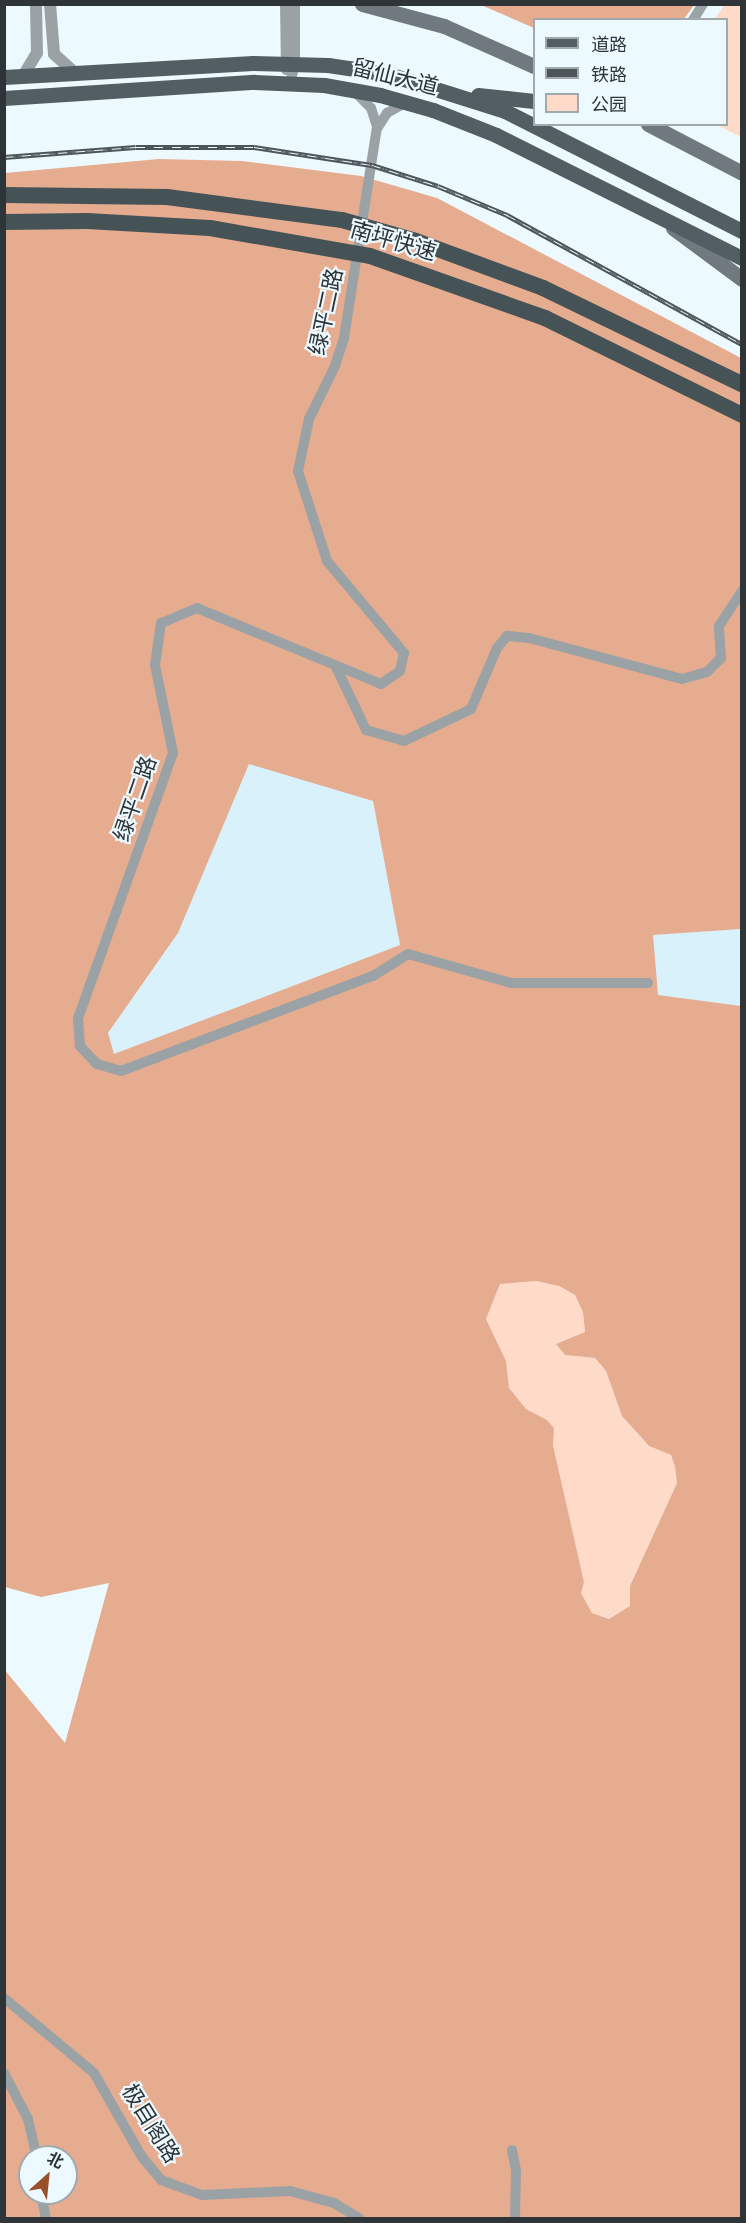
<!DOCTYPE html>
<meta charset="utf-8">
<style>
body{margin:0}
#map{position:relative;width:746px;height:2223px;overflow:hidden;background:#ecf9fe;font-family:Karla,"Noto Sans SC",sans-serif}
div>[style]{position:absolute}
.built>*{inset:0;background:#d8f1fa}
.green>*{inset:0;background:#fedac9}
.forest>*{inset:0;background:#e6ac90}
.minor>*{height:10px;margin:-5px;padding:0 5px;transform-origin:5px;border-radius:5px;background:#9ba2a5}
.tertiary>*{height:12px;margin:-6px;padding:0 6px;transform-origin:6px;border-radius:6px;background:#9ba2a5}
.secondary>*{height:15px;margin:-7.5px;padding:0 7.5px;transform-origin:7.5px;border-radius:7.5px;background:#707a7e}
.primary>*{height:15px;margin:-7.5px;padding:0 7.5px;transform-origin:7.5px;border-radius:7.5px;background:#525e62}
.rail>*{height:5px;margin-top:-2.5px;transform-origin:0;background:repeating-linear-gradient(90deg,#ecf9fe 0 9px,#4d5558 0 18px);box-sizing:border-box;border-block:2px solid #4d5558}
.trunk-bridge>*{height:16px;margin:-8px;padding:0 8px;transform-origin:8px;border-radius:8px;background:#455256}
span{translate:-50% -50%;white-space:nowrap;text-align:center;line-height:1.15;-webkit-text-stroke:4.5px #ecf9fe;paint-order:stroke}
.street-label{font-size:22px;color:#2e3437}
.frame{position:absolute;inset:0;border:6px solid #2e3437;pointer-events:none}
.legend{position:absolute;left:533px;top:18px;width:195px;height:108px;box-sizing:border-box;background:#ecf9fe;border:2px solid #a0aaae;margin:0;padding:8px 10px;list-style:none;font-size:18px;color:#2e3437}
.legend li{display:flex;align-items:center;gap:12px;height:30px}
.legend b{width:30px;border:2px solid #a0aaae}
.north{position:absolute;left:18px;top:2145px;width:60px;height:60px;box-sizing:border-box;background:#ecf9fe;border:2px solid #a0aaae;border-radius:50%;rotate:27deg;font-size:16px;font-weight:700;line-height:24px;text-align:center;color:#2e3437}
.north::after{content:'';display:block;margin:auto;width:21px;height:27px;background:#98512b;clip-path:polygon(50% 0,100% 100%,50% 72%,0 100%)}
</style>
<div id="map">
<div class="built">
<i style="clip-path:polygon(249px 763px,373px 801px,400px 945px,114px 1054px,108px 1033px,178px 933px)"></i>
<i style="clip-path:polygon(741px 929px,741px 1006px,658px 995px,652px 935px)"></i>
</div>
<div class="green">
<i style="clip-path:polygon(725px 4px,741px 5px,741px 137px,717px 125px,726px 124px,726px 20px,715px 19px)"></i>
<i style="clip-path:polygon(536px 1281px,559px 1286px,575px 1295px,583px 1312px,585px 1332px,556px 1344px,565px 1355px,595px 1358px,606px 1371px,622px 1416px,649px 1446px,671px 1455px,675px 1467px,677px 1483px,630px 1586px,630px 1607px,609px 1619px,592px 1613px,581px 1593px,584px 1582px,553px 1445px,554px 1428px,547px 1420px,526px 1409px,508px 1388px,506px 1361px,486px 1319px,500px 1284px)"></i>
</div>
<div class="forest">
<i style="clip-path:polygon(481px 5px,694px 5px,684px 19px,534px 20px,534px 28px)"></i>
<i style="clip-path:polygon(evenodd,159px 159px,242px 161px,361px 176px,437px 198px,741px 358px,741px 929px,653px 935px,658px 995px,741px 1006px,741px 2218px,5px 2218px,4px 1669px,65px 1743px,109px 1583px,41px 1597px,5px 1587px,5px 173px,159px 159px,249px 764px,373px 801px,400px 945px,114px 1054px,108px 1033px,178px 933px,249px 764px,159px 159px,536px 1281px,559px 1286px,575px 1295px,583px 1312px,585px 1332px,556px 1344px,565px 1355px,595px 1358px,606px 1371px,622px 1416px,649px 1446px,671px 1455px,675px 1467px,677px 1483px,630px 1586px,630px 1606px,609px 1619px,592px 1613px,581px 1593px,584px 1582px,553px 1445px,554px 1428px,547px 1420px,526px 1409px,509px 1388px,506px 1361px,486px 1319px,500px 1284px,536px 1281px,159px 159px,30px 2157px,66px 2157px,66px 2193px,30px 2193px,30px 2157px)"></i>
</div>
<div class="minor">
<i style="left:285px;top:4px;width:66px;rotate:89.1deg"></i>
<i style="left:693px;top:20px;width:19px;rotate:-58deg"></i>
<i style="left:290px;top:83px;width:20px;rotate:-75deg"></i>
<i style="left:295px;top:64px;width:60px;rotate:-90deg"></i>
<i style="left:353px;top:90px;width:25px;rotate:45deg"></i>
<i style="left:371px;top:108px;width:20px;rotate:72deg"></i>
<i style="left:377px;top:127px;width:214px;rotate:98.9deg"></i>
<i style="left:344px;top:338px;width:29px;rotate:108deg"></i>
<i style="left:335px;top:366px;width:59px;rotate:116.1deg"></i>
<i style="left:309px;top:419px;width:53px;rotate:101.9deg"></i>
<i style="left:298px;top:471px;width:95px;rotate:72.1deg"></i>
<i style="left:327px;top:561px;width:120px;rotate:50.1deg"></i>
<i style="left:404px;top:653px;width:18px;rotate:103deg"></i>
<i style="left:400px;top:671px;width:23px;rotate:146deg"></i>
<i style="left:381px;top:684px;width:199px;rotate:-157.6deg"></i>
<i style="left:197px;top:608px;width:39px;rotate:157deg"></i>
<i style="left:161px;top:623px;width:42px;rotate:98.1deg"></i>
<i style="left:155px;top:665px;width:90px;rotate:78.4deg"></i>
<i style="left:173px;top:753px;width:282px;rotate:109.7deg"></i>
<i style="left:78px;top:1018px;width:28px;rotate:86deg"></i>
<i style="left:80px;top:1046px;width:25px;rotate:47deg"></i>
<i style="left:97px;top:1064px;width:25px;rotate:16deg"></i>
<i style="left:121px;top:1071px;width:269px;rotate:-20.7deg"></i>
<i style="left:373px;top:976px;width:41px;rotate:-32.2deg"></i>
<i style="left:408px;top:954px;width:107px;rotate:15.7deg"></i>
<i style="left:511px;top:983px;width:137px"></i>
<i style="left:378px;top:127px;width:17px;rotate:-57deg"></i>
<i style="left:387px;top:113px;width:23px;rotate:-29deg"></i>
<i style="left:336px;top:667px;width:70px;rotate:64.5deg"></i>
<i style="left:366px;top:730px;width:40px;rotate:16deg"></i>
<i style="left:404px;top:741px;width:74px;rotate:-25.5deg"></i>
<i style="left:471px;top:709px;width:66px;rotate:-66.9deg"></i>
<i style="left:497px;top:648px;width:16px;rotate:-50deg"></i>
<i style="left:507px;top:636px;width:22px;rotate:5deg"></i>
<i style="left:529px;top:638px;width:158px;rotate:15deg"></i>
<i style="left:682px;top:679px;width:26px;rotate:-16deg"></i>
<i style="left:707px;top:672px;width:20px;rotate:-45deg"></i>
<i style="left:721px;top:658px;width:32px;rotate:-94deg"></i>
<i style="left:719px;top:626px;width:42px;rotate:-56.7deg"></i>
<i style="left:4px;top:1998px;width:117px;rotate:39.8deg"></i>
<i style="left:94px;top:2073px;width:97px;rotate:60.3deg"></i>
<i style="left:142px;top:2157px;width:30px;rotate:50deg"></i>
<i style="left:161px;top:2180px;width:44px;rotate:20.1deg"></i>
<i style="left:202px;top:2195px;width:88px;rotate:-2.6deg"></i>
<i style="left:290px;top:2191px;width:46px;rotate:15.3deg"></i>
<i style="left:334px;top:2203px;width:29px;rotate:31deg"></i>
<i style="left:4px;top:2073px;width:52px;rotate:62.4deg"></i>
<i style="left:28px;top:2119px;width:39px;rotate:77deg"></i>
<i style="left:512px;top:2150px;width:20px;rotate:79deg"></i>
<i style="left:516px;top:2170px;width:48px;rotate:91.2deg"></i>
<i style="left:41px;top:2193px;width:25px;rotate:79deg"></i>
</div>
<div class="tertiary">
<i style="left:50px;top:4px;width:50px;rotate:85.4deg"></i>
<i style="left:54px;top:54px;width:28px;rotate:42deg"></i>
<i style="left:23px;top:76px;width:27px;rotate:-59deg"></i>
<i style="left:37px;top:53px;width:49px;rotate:-91.2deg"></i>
</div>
<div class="secondary">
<i style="left:362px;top:4px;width:85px;rotate:15deg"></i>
<i style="left:444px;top:26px;width:98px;rotate:24deg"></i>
<i style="left:648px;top:124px;width:106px;rotate:27.5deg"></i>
<i style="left:673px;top:228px;width:86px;rotate:36.5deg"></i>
</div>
<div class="primary">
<i style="left:4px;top:77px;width:249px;rotate:-3.2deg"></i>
<i style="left:253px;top:63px;width:75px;rotate:1.5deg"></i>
<i style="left:328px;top:65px;width:61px;rotate:8.5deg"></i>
<i style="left:388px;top:74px;width:123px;rotate:17.5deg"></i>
<i style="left:505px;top:111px;width:266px;rotate:26.9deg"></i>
<i style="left:478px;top:95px;width:56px;rotate:6.1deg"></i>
<i style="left:4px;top:98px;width:251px;rotate:-3.7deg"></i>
<i style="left:254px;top:82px;width:70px;rotate:2.5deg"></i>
<i style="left:324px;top:85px;width:57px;rotate:10.1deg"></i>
<i style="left:380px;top:95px;width:55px;rotate:15.8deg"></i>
<i style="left:433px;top:110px;width:68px;rotate:21.6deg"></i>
<i style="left:496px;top:135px;width:275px;rotate:26.6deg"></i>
</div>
<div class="rail">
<i style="left:4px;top:157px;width:132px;rotate:-4.3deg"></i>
<i style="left:136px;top:147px;width:118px"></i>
<i style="left:254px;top:147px;width:119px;rotate:8.7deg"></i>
<i style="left:372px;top:165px;width:69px;rotate:17.7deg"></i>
<i style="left:438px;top:186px;width:75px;rotate:22.8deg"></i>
<i style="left:507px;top:215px;width:268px;rotate:28.8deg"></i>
</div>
<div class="trunk-bridge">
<i style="left:4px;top:195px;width:163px;rotate:0.7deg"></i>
<i style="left:167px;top:197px;width:177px;rotate:7.5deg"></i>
<i style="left:342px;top:220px;width:77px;rotate:15.8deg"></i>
<i style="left:416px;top:241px;width:135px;rotate:20.3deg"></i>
<i style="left:543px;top:288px;width:221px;rotate:25.8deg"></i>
<i style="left:4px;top:222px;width:83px;rotate:-0.7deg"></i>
<i style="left:87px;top:221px;width:123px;rotate:3.3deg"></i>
<i style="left:210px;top:228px;width:162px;rotate:9.9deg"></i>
<i style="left:370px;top:256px;width:186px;rotate:19.5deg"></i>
<i style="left:545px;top:318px;width:220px;rotate:26.2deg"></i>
</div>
<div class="street-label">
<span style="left:395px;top:78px;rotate:14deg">留仙大道</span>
<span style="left:393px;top:242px;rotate:16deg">南坪快速</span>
<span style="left:327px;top:312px;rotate:-78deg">绿平二路</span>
<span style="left:136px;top:799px;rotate:-71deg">绿平二路</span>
<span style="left:150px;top:2124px;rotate:58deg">极目阁路</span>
</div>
<div class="frame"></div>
<ul class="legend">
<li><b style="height:8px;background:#525e62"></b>道路</li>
<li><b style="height:8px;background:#4d5558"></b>铁路</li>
<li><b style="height:16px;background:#fedac9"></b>公园</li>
</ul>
<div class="north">北</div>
</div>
